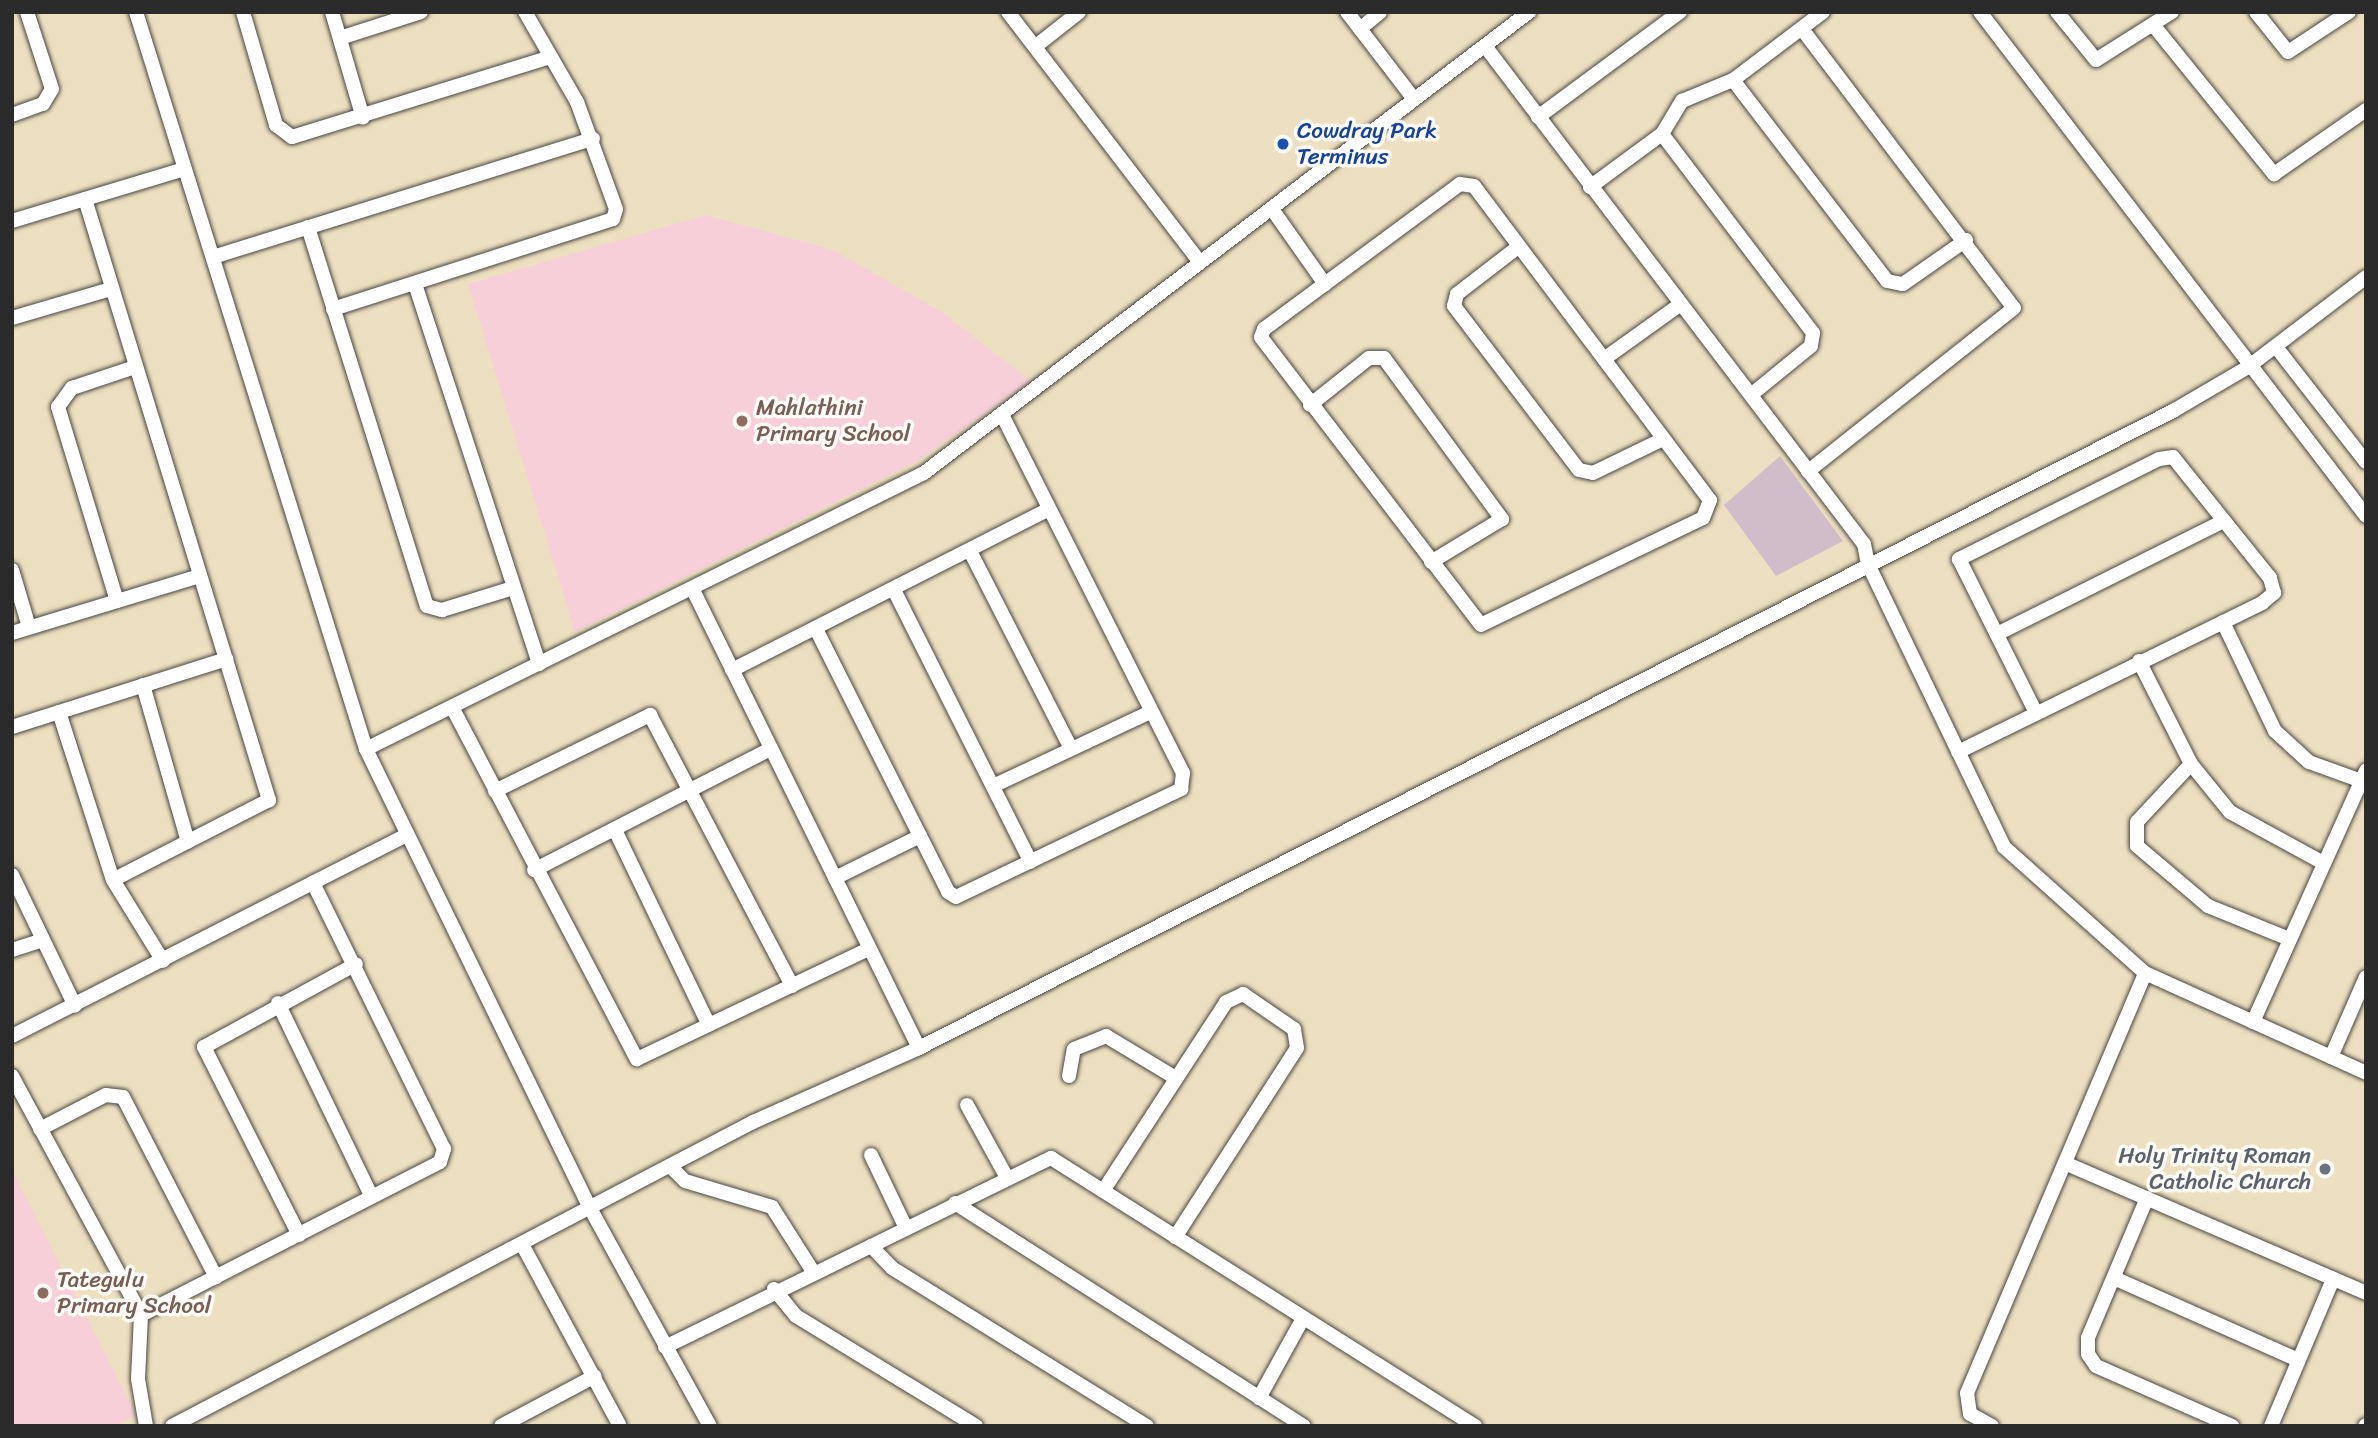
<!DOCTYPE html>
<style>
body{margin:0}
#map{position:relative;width:2378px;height:1438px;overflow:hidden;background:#ede0c0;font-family:Sriracha,sans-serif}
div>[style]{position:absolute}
.built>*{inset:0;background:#f6cfd8}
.industrial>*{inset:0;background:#d1bdca}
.roads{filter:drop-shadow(0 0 2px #484641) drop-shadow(0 0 2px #484641)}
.minor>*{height:14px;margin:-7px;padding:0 7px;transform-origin:7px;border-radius:7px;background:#fff}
.dots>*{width:19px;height:19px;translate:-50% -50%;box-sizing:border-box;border:4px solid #fdfcf7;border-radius:50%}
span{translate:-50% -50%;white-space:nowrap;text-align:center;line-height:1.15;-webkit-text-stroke:7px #fdfcf7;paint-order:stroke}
.transit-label{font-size:23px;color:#164399}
.left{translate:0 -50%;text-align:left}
.education-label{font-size:23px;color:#785e54}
.worship-label{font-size:23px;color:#5b616d}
.right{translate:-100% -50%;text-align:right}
.frame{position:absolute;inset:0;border:14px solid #2b2b2b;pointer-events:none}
</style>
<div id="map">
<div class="built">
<i style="clip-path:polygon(706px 215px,833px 250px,943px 313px,1031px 381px,917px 461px,575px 632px,468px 284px)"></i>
<i style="clip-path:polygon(12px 1170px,136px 1415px,116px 1426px,12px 1426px)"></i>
</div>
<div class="industrial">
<i style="clip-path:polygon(1780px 456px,1843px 541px,1776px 576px,1724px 505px)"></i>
</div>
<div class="roads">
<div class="minor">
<i style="left:136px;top:12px;width:772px;rotate:72.67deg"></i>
<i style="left:366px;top:749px;width:511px;rotate:63.99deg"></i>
<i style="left:590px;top:1208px;width:249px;rotate:61.2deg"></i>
<i style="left:243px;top:12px;width:118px;rotate:73.7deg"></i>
<i style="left:276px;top:125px;width:20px;rotate:37deg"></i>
<i style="left:292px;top:137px;width:271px;rotate:-17.2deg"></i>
<i style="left:332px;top:12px;width:110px;rotate:73.7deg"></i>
<i style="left:1008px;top:12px;width:315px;rotate:52.5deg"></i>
<i style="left:1347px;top:12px;width:110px;rotate:52.4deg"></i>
<i style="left:1980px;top:12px;width:635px;rotate:52.55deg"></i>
<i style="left:2057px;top:12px;width:62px;rotate:50.9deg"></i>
<i style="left:2096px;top:60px;width:90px;rotate:-32.3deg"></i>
<i style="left:2256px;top:12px;width:51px;rotate:51.3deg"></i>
<i style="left:2288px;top:52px;width:73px;rotate:-33.3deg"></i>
<i style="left:2154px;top:26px;width:191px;rotate:51deg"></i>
<i style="left:2274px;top:174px;width:112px;rotate:-34.8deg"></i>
<i style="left:1360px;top:29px;width:26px;rotate:-40deg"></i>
<i style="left:1802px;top:29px;width:350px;rotate:52.8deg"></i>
<i style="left:2014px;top:308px;width:263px;rotate:141.6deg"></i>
<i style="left:340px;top:38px;width:85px;rotate:-17.8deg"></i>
<i style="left:1036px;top:46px;width:55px;rotate:-38.3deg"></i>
<i style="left:1485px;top:46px;width:626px;rotate:52.73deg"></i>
<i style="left:1864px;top:544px;width:20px;rotate:79deg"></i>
<i style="left:1868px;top:564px;width:314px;rotate:64.3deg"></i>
<i style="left:2004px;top:847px;width:189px;rotate:41.8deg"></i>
<i style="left:2145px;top:973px;width:243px;rotate:24.3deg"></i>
<i style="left:1733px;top:80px;width:253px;rotate:52.5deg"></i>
<i style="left:1887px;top:281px;width:16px;rotate:11deg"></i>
<i style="left:1903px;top:284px;width:77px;rotate:-34.9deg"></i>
<i style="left:12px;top:115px;width:33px;rotate:-20deg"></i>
<i style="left:43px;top:104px;width:17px;rotate:-59deg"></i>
<i style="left:52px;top:89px;width:81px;rotate:-108deg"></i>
<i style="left:1538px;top:117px;width:177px;rotate:-36.5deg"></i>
<i style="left:1662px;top:134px;width:250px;rotate:52.8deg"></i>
<i style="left:1813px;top:333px;width:13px;rotate:99deg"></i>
<i style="left:1811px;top:346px;width:77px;rotate:140.8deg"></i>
<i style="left:1460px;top:184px;width:14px;rotate:8deg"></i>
<i style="left:1474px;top:186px;width:393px;rotate:53.1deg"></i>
<i style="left:1710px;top:500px;width:19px;rotate:111deg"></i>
<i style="left:1703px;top:518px;width:246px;rotate:154.3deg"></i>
<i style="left:1481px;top:625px;width:362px;rotate:-127.4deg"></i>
<i style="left:1261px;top:337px;width:9px;rotate:-69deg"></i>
<i style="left:1264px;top:329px;width:244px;rotate:-36.5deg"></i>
<i style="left:1590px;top:187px;width:89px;rotate:-36.4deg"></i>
<i style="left:1662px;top:134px;width:39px;rotate:-59deg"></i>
<i style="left:1682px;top:101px;width:55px;rotate:-22.4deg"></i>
<i style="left:1733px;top:80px;width:113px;rotate:-37.1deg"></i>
<i style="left:85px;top:199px;width:629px;rotate:72.98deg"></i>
<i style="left:269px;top:800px;width:175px;rotate:152.9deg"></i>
<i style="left:1272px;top:209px;width:92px;rotate:54.8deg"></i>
<i style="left:12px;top:221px;width:180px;rotate:-16.8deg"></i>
<i style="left:308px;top:227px;width:397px;rotate:72.6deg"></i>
<i style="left:427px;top:606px;width:16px;rotate:15deg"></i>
<i style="left:442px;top:610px;width:71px;rotate:-17.2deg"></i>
<i style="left:1518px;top:247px;width:77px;rotate:142.4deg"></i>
<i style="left:1457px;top:294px;width:12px;rotate:104deg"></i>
<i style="left:1454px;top:306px;width:206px;rotate:52.7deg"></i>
<i style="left:1579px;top:470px;width:14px;rotate:12deg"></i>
<i style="left:1593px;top:473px;width:78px;rotate:-25.9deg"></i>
<i style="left:213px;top:257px;width:398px;rotate:-17.3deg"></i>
<i style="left:415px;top:284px;width:400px;rotate:71.9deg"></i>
<i style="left:333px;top:309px;width:294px;rotate:-17.8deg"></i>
<i style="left:613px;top:219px;width:10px;rotate:-73deg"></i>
<i style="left:616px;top:209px;width:114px;rotate:-110deg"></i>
<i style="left:577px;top:102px;width:104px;rotate:-120deg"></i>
<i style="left:12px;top:318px;width:103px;rotate:-16.3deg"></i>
<i style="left:2276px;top:347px;width:146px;rotate:52deg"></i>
<i style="left:1604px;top:359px;width:91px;rotate:-35.6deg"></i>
<i style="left:1310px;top:405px;width:75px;rotate:-38.5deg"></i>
<i style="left:1369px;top:358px;width:15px"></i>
<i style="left:1384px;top:358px;width:200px;rotate:53.8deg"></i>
<i style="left:1502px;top:519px;width:83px;rotate:148.8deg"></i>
<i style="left:971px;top:553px;width:219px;rotate:62.9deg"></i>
<i style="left:12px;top:570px;width:59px;rotate:73.4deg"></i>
<i style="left:693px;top:590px;width:511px;rotate:63.74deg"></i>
<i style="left:895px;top:592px;width:302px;rotate:63.3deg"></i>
<i style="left:117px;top:601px;width:203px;rotate:-106.9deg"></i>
<i style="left:58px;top:407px;width:24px;rotate:-54deg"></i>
<i style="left:72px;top:388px;width:66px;rotate:-18.4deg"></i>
<i style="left:2223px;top:622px;width:121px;rotate:64.5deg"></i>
<i style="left:2275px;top:731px;width:46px;rotate:42.4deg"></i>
<i style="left:2309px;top:762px;width:50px;rotate:19.9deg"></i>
<i style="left:817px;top:631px;width:292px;rotate:63.3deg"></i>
<i style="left:948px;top:892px;width:9px;rotate:32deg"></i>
<i style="left:956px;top:897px;width:250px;rotate:-25.6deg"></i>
<i style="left:1181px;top:789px;width:16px;rotate:-83deg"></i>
<i style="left:1183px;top:773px;width:399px;rotate:-116.8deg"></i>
<i style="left:12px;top:633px;width:196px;rotate:-16.9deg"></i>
<i style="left:1999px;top:633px;width:251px;rotate:-26.5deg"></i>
<i style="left:2139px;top:661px;width:115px;rotate:63.2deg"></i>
<i style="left:2191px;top:764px;width:62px;rotate:50.9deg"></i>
<i style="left:2230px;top:812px;width:102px;rotate:28.6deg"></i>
<i style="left:732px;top:670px;width:354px;rotate:-26.9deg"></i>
<i style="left:143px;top:685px;width:163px;rotate:74deg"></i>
<i style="left:452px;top:707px;width:398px;rotate:62.3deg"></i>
<i style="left:637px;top:1059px;width:257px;rotate:-25.4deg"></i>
<i style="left:59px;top:712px;width:176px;rotate:72.2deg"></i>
<i style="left:113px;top:880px;width:95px;rotate:58.3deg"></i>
<i style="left:12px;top:727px;width:225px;rotate:-17.6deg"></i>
<i style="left:366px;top:749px;width:623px;rotate:-26.32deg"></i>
<i style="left:924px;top:473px;width:761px;rotate:-37.31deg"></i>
<i style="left:1958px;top:752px;width:339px;rotate:-26.1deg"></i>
<i style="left:2262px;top:603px;width:16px;rotate:-40deg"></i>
<i style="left:2274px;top:593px;width:16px;rotate:-105deg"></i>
<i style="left:2270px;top:578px;width:155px;rotate:-128.7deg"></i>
<i style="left:2173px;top:457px;width:14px;rotate:172deg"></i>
<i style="left:2159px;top:459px;width:224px;rotate:153.4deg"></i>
<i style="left:1959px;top:559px;width:172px;rotate:63.4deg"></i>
<i style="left:2191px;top:764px;width:79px;rotate:133deg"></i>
<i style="left:2137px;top:822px;width:24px;rotate:90deg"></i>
<i style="left:2137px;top:846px;width:93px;rotate:40.2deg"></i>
<i style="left:2208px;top:906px;width:85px;rotate:22.1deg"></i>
<i style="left:993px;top:786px;width:171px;rotate:-25.2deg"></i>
<i style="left:495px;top:791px;width:173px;rotate:-26.1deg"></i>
<i style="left:650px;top:715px;width:306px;rotate:62.3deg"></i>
<i style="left:615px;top:830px;width:216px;rotate:64.3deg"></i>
<i style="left:534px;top:870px;width:265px;rotate:-27.1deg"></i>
<i style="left:12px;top:875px;width:145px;rotate:64.3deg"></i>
<i style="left:835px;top:878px;width:95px;rotate:-26.3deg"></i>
<i style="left:12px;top:950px;width:29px;rotate:-18deg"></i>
<i style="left:278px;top:1003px;width:213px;rotate:64.2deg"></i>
<i style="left:2253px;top:1022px;width:276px;rotate:-65.8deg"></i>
<i style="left:12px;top:1036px;width:442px;rotate:-27deg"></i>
<i style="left:2331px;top:1057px;width:87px;rotate:-66.4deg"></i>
<i style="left:12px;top:1076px;width:272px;rotate:61.6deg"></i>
<i style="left:141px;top:1315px;width:336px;rotate:-27.1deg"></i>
<i style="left:440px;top:1162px;width:14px;rotate:-73deg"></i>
<i style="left:444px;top:1149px;width:297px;rotate:-116.2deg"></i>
<i style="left:1069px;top:1076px;width:27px;rotate:-80deg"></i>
<i style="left:1074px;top:1049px;width:35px;rotate:-22deg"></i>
<i style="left:1106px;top:1036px;width:79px;rotate:31.1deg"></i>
<i style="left:967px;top:1105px;width:81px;rotate:61.2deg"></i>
<i style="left:40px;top:1129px;width:74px;rotate:-27.3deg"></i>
<i style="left:106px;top:1095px;width:17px;rotate:7deg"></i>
<i style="left:123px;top:1097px;width:203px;rotate:62.7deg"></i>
<i style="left:871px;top:1155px;width:81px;rotate:64.4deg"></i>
<i style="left:2067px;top:1164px;width:326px;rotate:23.3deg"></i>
<i style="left:670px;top:1166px;width:21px;rotate:45deg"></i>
<i style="left:685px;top:1181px;width:91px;rotate:16.6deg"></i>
<i style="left:772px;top:1207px;width:75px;rotate:57.6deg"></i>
<i style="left:1103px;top:1191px;width:225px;rotate:-56.9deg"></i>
<i style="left:1226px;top:1002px;width:19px;rotate:-25deg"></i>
<i style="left:1243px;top:994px;width:62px;rotate:34.5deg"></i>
<i style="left:1294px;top:1029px;width:19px;rotate:81deg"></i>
<i style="left:1297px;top:1048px;width:225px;rotate:122.8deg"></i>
<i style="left:2147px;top:1198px;width:152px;rotate:112.9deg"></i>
<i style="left:2088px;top:1338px;width:16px;rotate:90deg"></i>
<i style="left:2088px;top:1354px;width:14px;rotate:56deg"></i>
<i style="left:2096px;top:1366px;width:149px;rotate:23.8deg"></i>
<i style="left:955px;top:1203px;width:414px;rotate:32.6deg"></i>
<i style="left:299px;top:1235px;width:211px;rotate:-116.8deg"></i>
<i style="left:204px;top:1047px;width:173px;rotate:-28.6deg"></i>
<i style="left:523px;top:1246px;width:204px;rotate:61.7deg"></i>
<i style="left:871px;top:1246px;width:30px;rotate:46deg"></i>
<i style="left:892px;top:1268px;width:300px;rotate:31.8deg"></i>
<i style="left:2114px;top:1278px;width:201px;rotate:24deg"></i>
<i style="left:774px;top:1289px;width:35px;rotate:51deg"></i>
<i style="left:796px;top:1316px;width:211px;rotate:31.4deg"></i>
<i style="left:141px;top:1315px;width:64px;rotate:92.7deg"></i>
<i style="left:138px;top:1379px;width:48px;rotate:80.3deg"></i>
<i style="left:665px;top:1347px;width:430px;rotate:-26.1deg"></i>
<i style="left:1051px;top:1158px;width:502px;rotate:32.3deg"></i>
<i style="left:1259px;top:1398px;width:87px;rotate:-61.1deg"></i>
<i style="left:172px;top:1426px;width:656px;rotate:-27.62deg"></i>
<i style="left:753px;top:1122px;width:182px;rotate:-24deg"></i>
<i style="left:919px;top:1048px;width:1407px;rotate:-26.93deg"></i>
<i style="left:2173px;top:411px;width:87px;rotate:-30.4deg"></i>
<i style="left:2248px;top:367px;width:148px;rotate:-37.3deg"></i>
<i style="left:501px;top:1426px;width:106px;rotate:-28deg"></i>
<i style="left:1992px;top:1426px;width:25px;rotate:-151deg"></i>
<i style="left:1970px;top:1414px;width:21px;rotate:-98deg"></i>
<i style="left:1967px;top:1393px;width:456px;rotate:-67deg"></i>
<i style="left:2271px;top:1426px;width:160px;rotate:-67.1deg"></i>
<i style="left:2365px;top:1426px;width:1px;rotate:-45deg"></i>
</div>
</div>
<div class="dots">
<i style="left:1283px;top:144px;background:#1a4fb4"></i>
<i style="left:742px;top:421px;background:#8d6e63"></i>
<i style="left:2325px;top:1169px;background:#6b7280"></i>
<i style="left:43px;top:1293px;background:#8d6e63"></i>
</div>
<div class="transit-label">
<span class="left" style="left:1297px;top:144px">Cowdray Park<br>Terminus</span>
</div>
<div class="education-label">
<span class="left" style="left:756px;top:421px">Mahlathini<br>Primary School</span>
<span class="left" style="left:57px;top:1293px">Tategulu<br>Primary School</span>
</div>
<div class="worship-label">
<span class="right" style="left:2311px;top:1169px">Holy Trinity Roman<br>Catholic Church</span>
</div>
<div class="frame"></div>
</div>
